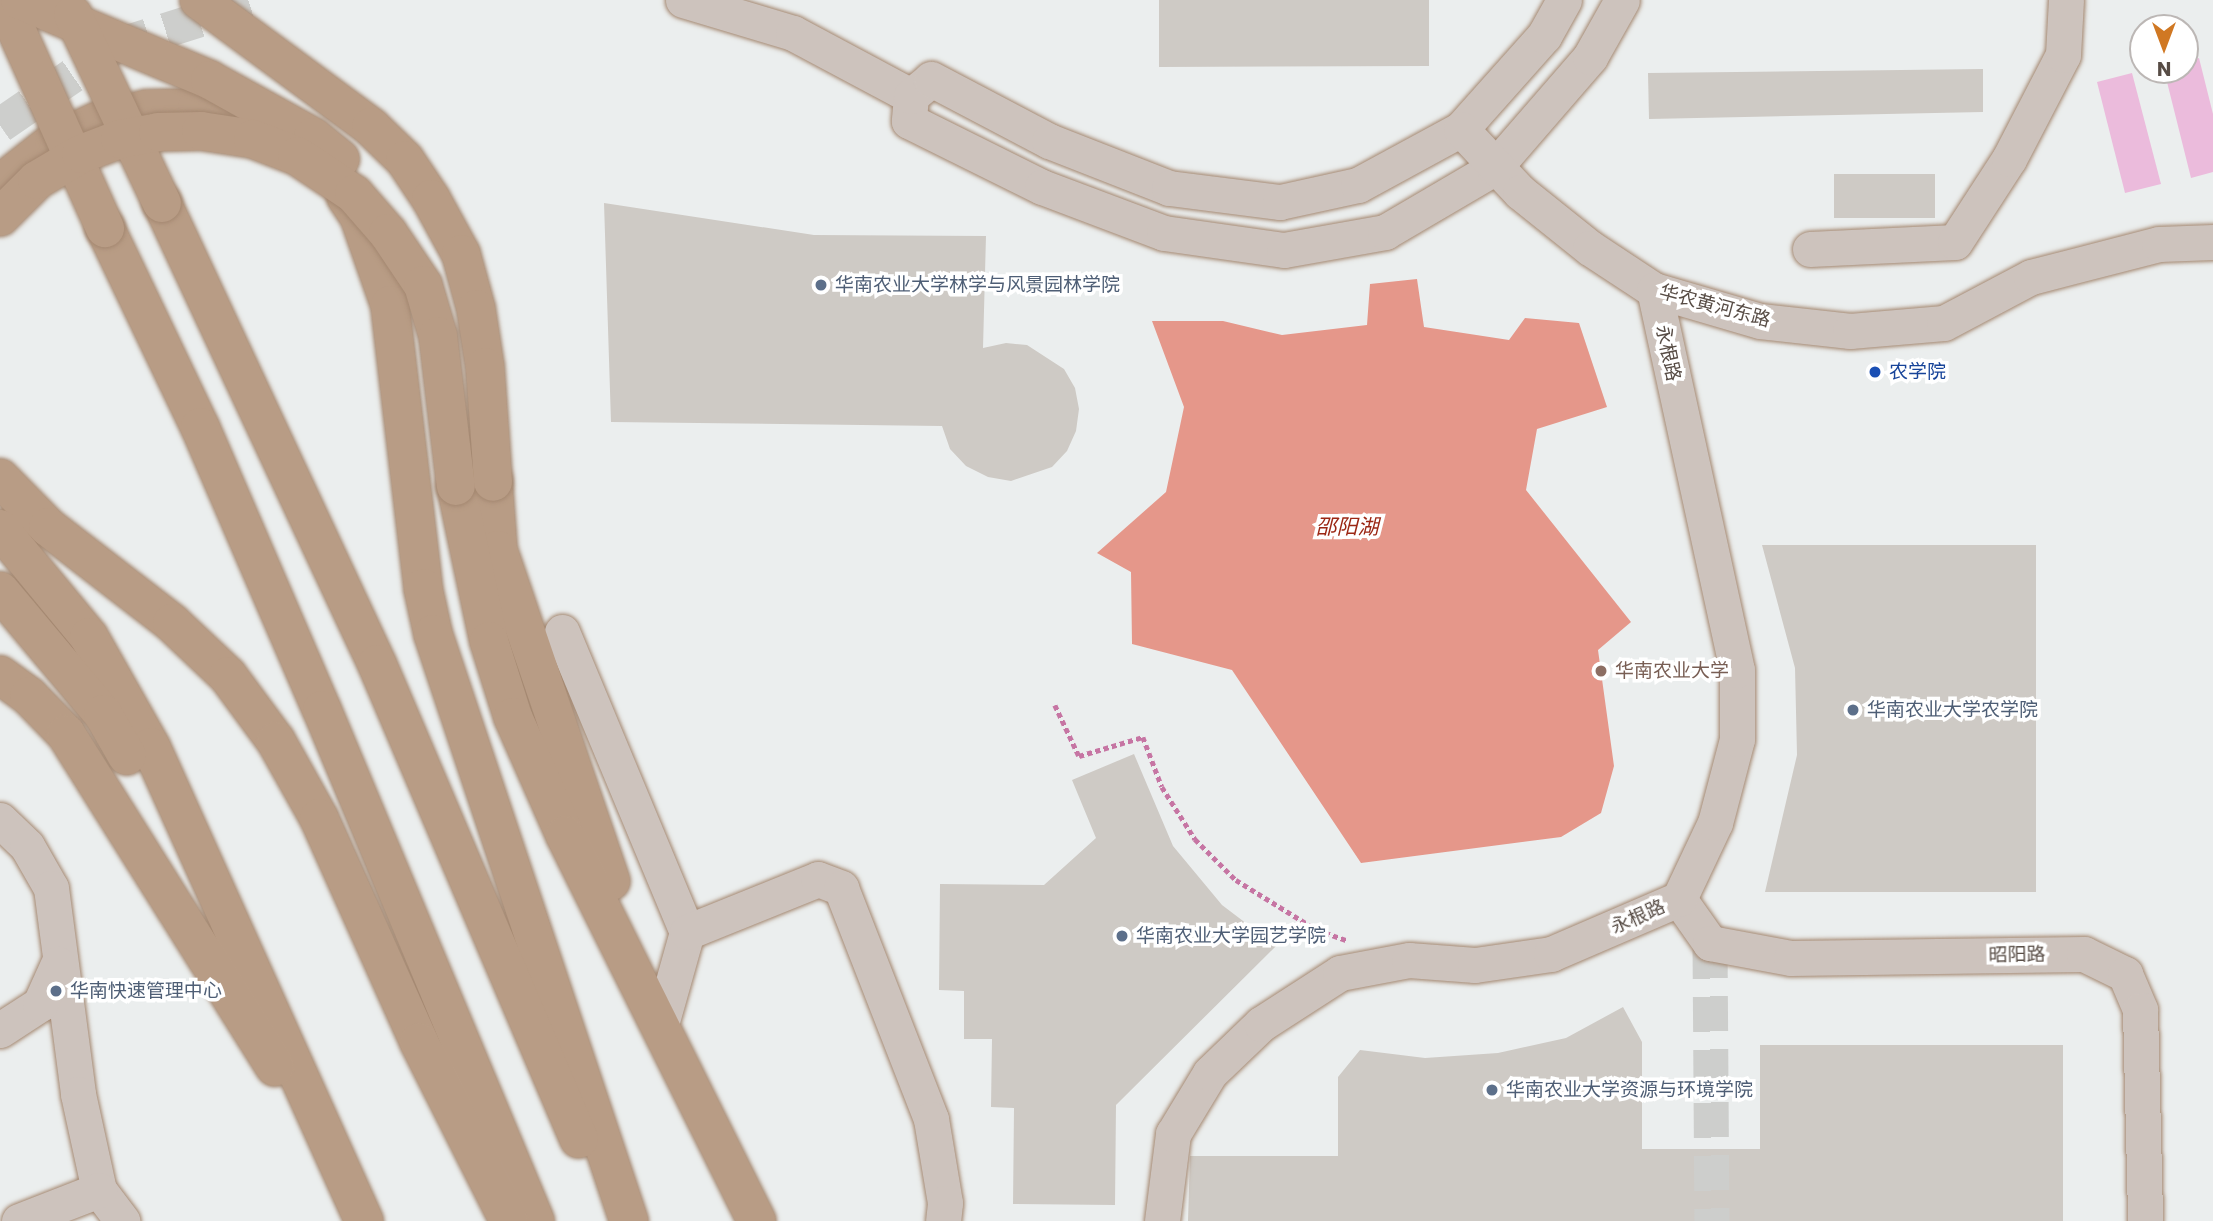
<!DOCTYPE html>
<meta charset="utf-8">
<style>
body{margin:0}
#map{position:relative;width:2213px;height:1221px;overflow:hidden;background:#ebeeee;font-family:Poppins,"Noto Sans SC",sans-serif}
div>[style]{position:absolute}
.green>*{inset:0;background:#ebbbdc}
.water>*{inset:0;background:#e5978a}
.building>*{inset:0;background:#cecac5}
.minor-tunnel>*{height:35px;margin-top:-17.5px;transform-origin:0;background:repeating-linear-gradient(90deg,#cdcecc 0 35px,transparent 0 53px)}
.path>*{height:4.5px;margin-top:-2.25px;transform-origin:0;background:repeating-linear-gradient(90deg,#c675a3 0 5px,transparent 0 8.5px)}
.roads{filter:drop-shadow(0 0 2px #a48871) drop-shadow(0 0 2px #a48871)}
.minor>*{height:35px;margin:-17.5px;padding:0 17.5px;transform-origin:17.5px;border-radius:17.5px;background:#cdc3bd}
.highway>*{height:38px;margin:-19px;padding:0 19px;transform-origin:19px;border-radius:19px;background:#b89c85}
.bridges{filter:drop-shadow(0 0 2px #a48871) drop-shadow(0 0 2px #a48871)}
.highway-bridge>*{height:38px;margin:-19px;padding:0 19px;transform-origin:19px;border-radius:19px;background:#b89c85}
.dots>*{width:19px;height:19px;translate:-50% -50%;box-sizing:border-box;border:4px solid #fff;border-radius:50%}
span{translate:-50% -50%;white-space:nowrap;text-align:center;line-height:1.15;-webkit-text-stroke:7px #fff;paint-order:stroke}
.service-label{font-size:19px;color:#4e5e75}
.left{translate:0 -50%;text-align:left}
.street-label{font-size:19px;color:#574c45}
.transit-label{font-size:19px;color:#164399}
.education-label{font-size:19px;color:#785e54}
.water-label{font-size:21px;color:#9b2714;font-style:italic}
.north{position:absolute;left:2129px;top:14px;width:70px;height:70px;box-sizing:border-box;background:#fff;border:2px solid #bcb7b5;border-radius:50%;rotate:180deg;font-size:19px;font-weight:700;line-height:28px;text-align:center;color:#574c45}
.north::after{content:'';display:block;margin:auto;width:24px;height:32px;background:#d07823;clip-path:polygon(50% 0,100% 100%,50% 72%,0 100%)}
</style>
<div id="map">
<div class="green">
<i style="clip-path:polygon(2199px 58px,2213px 114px,2213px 172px,2191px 178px,2164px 70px,2185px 70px,2185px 61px)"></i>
<i style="clip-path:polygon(2132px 73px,2161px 184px,2125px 193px,2097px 82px)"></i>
</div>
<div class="water">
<i style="clip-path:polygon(1417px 279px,1424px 327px,1509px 340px,1525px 318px,1579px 323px,1607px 407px,1537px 429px,1526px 490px,1631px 622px,1598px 650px,1614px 766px,1601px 813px,1561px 837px,1361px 863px,1232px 670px,1132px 644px,1131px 572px,1097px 553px,1166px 492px,1184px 407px,1152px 321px,1223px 321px,1282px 335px,1367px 325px,1370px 284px)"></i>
</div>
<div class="building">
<i style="clip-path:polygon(1159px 0,1429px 0,1429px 66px,1159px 67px)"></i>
<i style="clip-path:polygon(1983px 69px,1983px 112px,1649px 119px,1648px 73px)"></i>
<i style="clip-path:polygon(1834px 174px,1935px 174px,1935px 218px,1834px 218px)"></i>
<i style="clip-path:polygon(604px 203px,814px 235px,986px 236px,983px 348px,1006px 343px,1027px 345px,1064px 369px,1075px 388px,1079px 409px,1076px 431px,1067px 451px,1052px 467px,1011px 481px,988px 477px,966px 466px,950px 449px,942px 426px,611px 422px)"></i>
<i style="clip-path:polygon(1762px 545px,2036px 545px,2036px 892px,1765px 892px,1797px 755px,1795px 668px)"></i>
<i style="clip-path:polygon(1134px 754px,1173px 846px,1222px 905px,1276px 946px,1116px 1105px,1115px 1205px,1013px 1204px,1014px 1108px,991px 1107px,992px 1039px,964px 1039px,964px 991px,939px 990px,940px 884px,1044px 885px,1096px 838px,1072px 780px)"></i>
<i style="clip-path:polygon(1623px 1007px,1642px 1042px,1642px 1149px,1760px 1149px,1760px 1045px,2063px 1045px,2063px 1221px,1188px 1221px,1190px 1156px,1338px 1156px,1338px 1077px,1360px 1050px,1425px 1058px,1498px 1053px,1566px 1038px)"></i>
</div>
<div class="minor-tunnel">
<i style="left:0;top:125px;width:140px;rotate:-34.5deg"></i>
<i style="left:115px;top:46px;width:152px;rotate:-17.6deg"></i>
<i style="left:1710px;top:943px;width:278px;rotate:89.6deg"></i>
</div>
<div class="path">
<i style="left:1055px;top:705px;width:56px;rotate:64.8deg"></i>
<i style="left:1079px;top:756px;width:67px;rotate:-16.5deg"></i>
<i style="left:1143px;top:737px;width:53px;rotate:69.2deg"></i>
<i style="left:1162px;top:787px;width:62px;rotate:57.6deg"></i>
<i style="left:1195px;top:839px;width:58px;rotate:45deg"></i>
<i style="left:1236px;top:880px;width:95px;rotate:31.7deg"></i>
<i style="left:1317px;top:930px;width:31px;rotate:19deg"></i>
</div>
<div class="roads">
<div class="minor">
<i style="left:683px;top:0;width:115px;rotate:16.7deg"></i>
<i style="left:793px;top:33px;width:134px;rotate:28.1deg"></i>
<i style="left:911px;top:96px;width:25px;rotate:95deg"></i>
<i style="left:909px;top:121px;width:148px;rotate:26.4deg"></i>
<i style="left:1042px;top:187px;width:130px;rotate:20.7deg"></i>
<i style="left:1164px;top:233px;width:121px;rotate:8.1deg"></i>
<i style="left:1284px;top:250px;width:103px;rotate:-10.1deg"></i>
<i style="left:1385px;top:232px;width:126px;rotate:-30.4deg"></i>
<i style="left:1494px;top:168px;width:147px;rotate:-49.1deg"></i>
<i style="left:1590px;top:57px;width:65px;rotate:-60.7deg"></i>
<i style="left:911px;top:96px;width:26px;rotate:-40deg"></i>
<i style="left:931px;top:79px;width:133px;rotate:27.7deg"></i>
<i style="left:1049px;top:141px;width:129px;rotate:21.4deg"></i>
<i style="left:1169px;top:188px;width:112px;rotate:7.2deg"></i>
<i style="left:1280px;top:202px;width:80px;rotate:-12.3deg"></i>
<i style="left:1358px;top:185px;width:117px;rotate:-28.5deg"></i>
<i style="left:1461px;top:129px;width:125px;rotate:-48.3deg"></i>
<i style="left:1544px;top:36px;width:41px;rotate:-60.9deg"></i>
<i style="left:1461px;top:129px;width:86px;rotate:46.9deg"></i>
<i style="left:1520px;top:192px;width:90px;rotate:38.7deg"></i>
<i style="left:1590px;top:248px;width:77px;rotate:33.3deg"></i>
<i style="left:1654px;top:290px;width:110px;rotate:16.3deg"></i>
<i style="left:1760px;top:321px;width:91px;rotate:6.3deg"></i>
<i style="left:1850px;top:331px;width:94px;rotate:-4.9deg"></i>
<i style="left:1944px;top:323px;width:98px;rotate:-27.9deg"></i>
<i style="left:2031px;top:277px;width:132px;rotate:-14.5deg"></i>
<i style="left:2159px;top:244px;width:54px;rotate:-2.1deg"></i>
<i style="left:1810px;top:249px;width:145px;rotate:-2.8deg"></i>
<i style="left:1955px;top:242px;width:99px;rotate:-57deg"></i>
<i style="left:2009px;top:159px;width:117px;rotate:-62.6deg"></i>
<i style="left:2063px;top:55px;width:55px;rotate:-86.9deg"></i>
<i style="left:562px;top:632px;width:325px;rotate:67.4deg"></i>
<i style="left:687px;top:932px;width:100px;rotate:105.7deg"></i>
<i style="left:0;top:820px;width:37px;rotate:44deg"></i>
<i style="left:27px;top:846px;width:48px;rotate:60.3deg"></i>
<i style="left:51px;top:888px;width:208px;rotate:82.5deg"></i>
<i style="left:78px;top:1094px;width:98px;rotate:77.7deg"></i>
<i style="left:99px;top:1190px;width:39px;rotate:53deg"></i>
<i style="left:1679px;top:899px;width:54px;rotate:54.8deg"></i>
<i style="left:1710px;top:943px;width:82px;rotate:10.5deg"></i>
<i style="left:1791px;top:958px;width:293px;rotate:-0.8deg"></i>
<i style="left:2084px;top:954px;width:46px;rotate:26deg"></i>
<i style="left:2125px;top:974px;width:39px;rotate:67deg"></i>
<i style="left:2140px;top:1010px;width:211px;rotate:88.6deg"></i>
<i style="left:687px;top:932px;width:141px;rotate:-22deg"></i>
<i style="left:818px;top:879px;width:25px;rotate:21deg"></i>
<i style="left:841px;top:888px;width:248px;rotate:68.7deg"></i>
<i style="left:931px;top:1119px;width:85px;rotate:80.5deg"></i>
<i style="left:945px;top:1203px;width:18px;rotate:96deg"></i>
<i style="left:0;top:1030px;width:48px;rotate:-33deg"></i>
<i style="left:40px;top:1004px;width:44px;rotate:-65.8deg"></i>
<i style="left:19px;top:1221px;width:86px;rotate:-21.2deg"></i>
<i style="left:1162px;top:1221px;width:88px;rotate:-82.8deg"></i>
<i style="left:1173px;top:1134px;width:71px;rotate:-58.8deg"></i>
<i style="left:1210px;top:1073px;width:71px;rotate:-43.9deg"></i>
<i style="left:1261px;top:1024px;width:94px;rotate:-32.8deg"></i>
<i style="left:1340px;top:973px;width:70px;rotate:-10.7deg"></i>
<i style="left:1409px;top:960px;width:66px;rotate:4.3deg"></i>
<i style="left:1475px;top:965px;width:77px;rotate:-8.2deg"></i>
<i style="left:1551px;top:954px;width:139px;rotate:-23.3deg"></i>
<i style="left:1679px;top:899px;width:84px;rotate:-64.7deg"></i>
<i style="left:1715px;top:823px;width:87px;rotate:-75.3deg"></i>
<i style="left:1737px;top:739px;width:69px;rotate:-90deg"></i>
<i style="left:1737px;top:670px;width:389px;rotate:-102.3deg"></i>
</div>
<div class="highway">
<i style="left:0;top:184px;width:69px;rotate:-38.5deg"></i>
<i style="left:54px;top:141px;width:48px;rotate:-24.4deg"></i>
<i style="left:98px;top:121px;width:50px;rotate:-13.8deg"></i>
<i style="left:147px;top:109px;width:50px;rotate:-1.1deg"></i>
<i style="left:197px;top:108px;width:55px;rotate:13.8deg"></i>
<i style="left:250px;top:121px;width:29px;rotate:27deg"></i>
<i style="left:346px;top:197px;width:23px;rotate:56deg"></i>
<i style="left:359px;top:216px;width:94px;rotate:70.8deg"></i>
<i style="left:390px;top:305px;width:285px;rotate:83.3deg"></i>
<i style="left:423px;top:588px;width:47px;rotate:77.7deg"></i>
<i style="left:433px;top:634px;width:619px;rotate:71.54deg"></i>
<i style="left:162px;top:203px;width:509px;rotate:65deg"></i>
<i style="left:377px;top:664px;width:516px;rotate:66.96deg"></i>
<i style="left:105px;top:228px;width:221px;rotate:64.5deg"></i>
<i style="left:200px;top:427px;width:308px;rotate:66.7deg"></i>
<i style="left:322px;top:710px;width:554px;rotate:67.37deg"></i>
<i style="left:0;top:478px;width:69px;rotate:45.6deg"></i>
<i style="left:48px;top:527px;width:157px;rotate:37.7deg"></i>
<i style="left:172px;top:623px;width:77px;rotate:43.4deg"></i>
<i style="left:228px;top:676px;width:81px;rotate:53.6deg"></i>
<i style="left:276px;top:741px;width:88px;rotate:60.8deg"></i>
<i style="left:319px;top:818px;width:245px;rotate:65.9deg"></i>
<i style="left:419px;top:1042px;width:200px;rotate:63.3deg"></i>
<i style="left:493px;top:482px;width:68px;rotate:85.8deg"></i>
<i style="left:498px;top:550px;width:350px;rotate:71.2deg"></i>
<i style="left:456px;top:486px;width:158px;rotate:78deg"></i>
<i style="left:489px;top:641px;width:80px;rotate:72.5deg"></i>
<i style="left:513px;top:717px;width:129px;rotate:66.2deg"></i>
<i style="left:565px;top:835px;width:431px;rotate:63.6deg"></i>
<i style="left:0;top:529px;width:140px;rotate:50.5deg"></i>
<i style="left:89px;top:637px;width:126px;rotate:60.6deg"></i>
<i style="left:151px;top:747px;width:520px;rotate:65.8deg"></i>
<i style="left:0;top:591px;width:160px;rotate:50.1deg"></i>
<i style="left:103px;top:714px;width:48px;rotate:60.3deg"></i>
<i style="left:0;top:675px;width:36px;rotate:36deg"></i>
<i style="left:29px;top:696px;width:53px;rotate:45.8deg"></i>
<i style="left:66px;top:734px;width:393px;rotate:57.9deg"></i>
</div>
</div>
<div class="bridges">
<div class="highway-bridge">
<i style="left:3px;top:0;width:250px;rotate:65.9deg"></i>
<i style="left:20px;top:0;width:206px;rotate:22.8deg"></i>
<i style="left:210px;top:80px;width:118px;rotate:29deg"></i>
<i style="left:313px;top:137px;width:35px;rotate:39deg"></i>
<i style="left:199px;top:0;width:214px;rotate:36.4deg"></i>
<i style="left:371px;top:127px;width:47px;rotate:44.1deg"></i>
<i style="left:405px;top:160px;width:47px;rotate:56.3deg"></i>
<i style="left:431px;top:199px;width:63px;rotate:61.4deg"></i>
<i style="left:461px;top:254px;width:57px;rotate:74.7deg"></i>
<i style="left:476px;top:309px;width:59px;rotate:81.2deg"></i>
<i style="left:485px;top:367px;width:115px;rotate:86deg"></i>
<i style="left:73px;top:15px;width:208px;rotate:64.7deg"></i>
<i style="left:0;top:217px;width:52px;rotate:-45deg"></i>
<i style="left:37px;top:180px;width:51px;rotate:-30.6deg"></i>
<i style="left:81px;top:154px;width:42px;rotate:-21deg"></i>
<i style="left:120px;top:139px;width:39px;rotate:-10deg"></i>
<i style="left:158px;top:132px;width:43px;rotate:-1.3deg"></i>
<i style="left:201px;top:131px;width:53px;rotate:8.7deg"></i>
<i style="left:253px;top:139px;width:47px;rotate:21.1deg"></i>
<i style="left:297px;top:156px;width:69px;rotate:33.7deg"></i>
<i style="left:354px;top:194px;width:52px;rotate:48.9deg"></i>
<i style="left:388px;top:233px;width:63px;rotate:56.1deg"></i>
<i style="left:423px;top:285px;width:53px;rotate:73.6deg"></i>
<i style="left:438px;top:336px;width:151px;rotate:83.2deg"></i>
</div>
</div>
<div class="dots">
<i style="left:821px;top:285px;background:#5c6f8a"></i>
<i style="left:1875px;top:372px;background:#1a4fb4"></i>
<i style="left:1601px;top:671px;background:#8d6e63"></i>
<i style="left:1853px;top:710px;background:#5c6f8a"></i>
<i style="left:1122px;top:936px;background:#5c6f8a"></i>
<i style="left:56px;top:991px;background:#5c6f8a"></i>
<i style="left:1492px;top:1090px;background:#5c6f8a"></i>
</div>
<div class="service-label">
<span class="left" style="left:835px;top:285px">华南农业大学林学与风景园林学院</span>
<span class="left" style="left:1867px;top:710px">华南农业大学农学院</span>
<span class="left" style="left:1136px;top:936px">华南农业大学园艺学院</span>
<span class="left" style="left:70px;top:991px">华南快速管理中心</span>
<span class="left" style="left:1506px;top:1090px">华南农业大学资源与环境学院</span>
</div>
<div class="street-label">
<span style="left:1715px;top:306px;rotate:15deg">华农黄河东路</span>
<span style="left:1668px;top:353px;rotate:78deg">永根路</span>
<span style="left:1638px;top:917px;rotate:-24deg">永根路</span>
<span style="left:2017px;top:955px;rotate:-1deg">昭阳路</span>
</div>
<div class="transit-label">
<span class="left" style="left:1889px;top:372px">农学院</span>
</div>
<div class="education-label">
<span class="left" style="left:1615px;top:671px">华南农业大学</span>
</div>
<div class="water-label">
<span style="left:1347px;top:527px">邵阳湖</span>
</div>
<div class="north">N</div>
</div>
